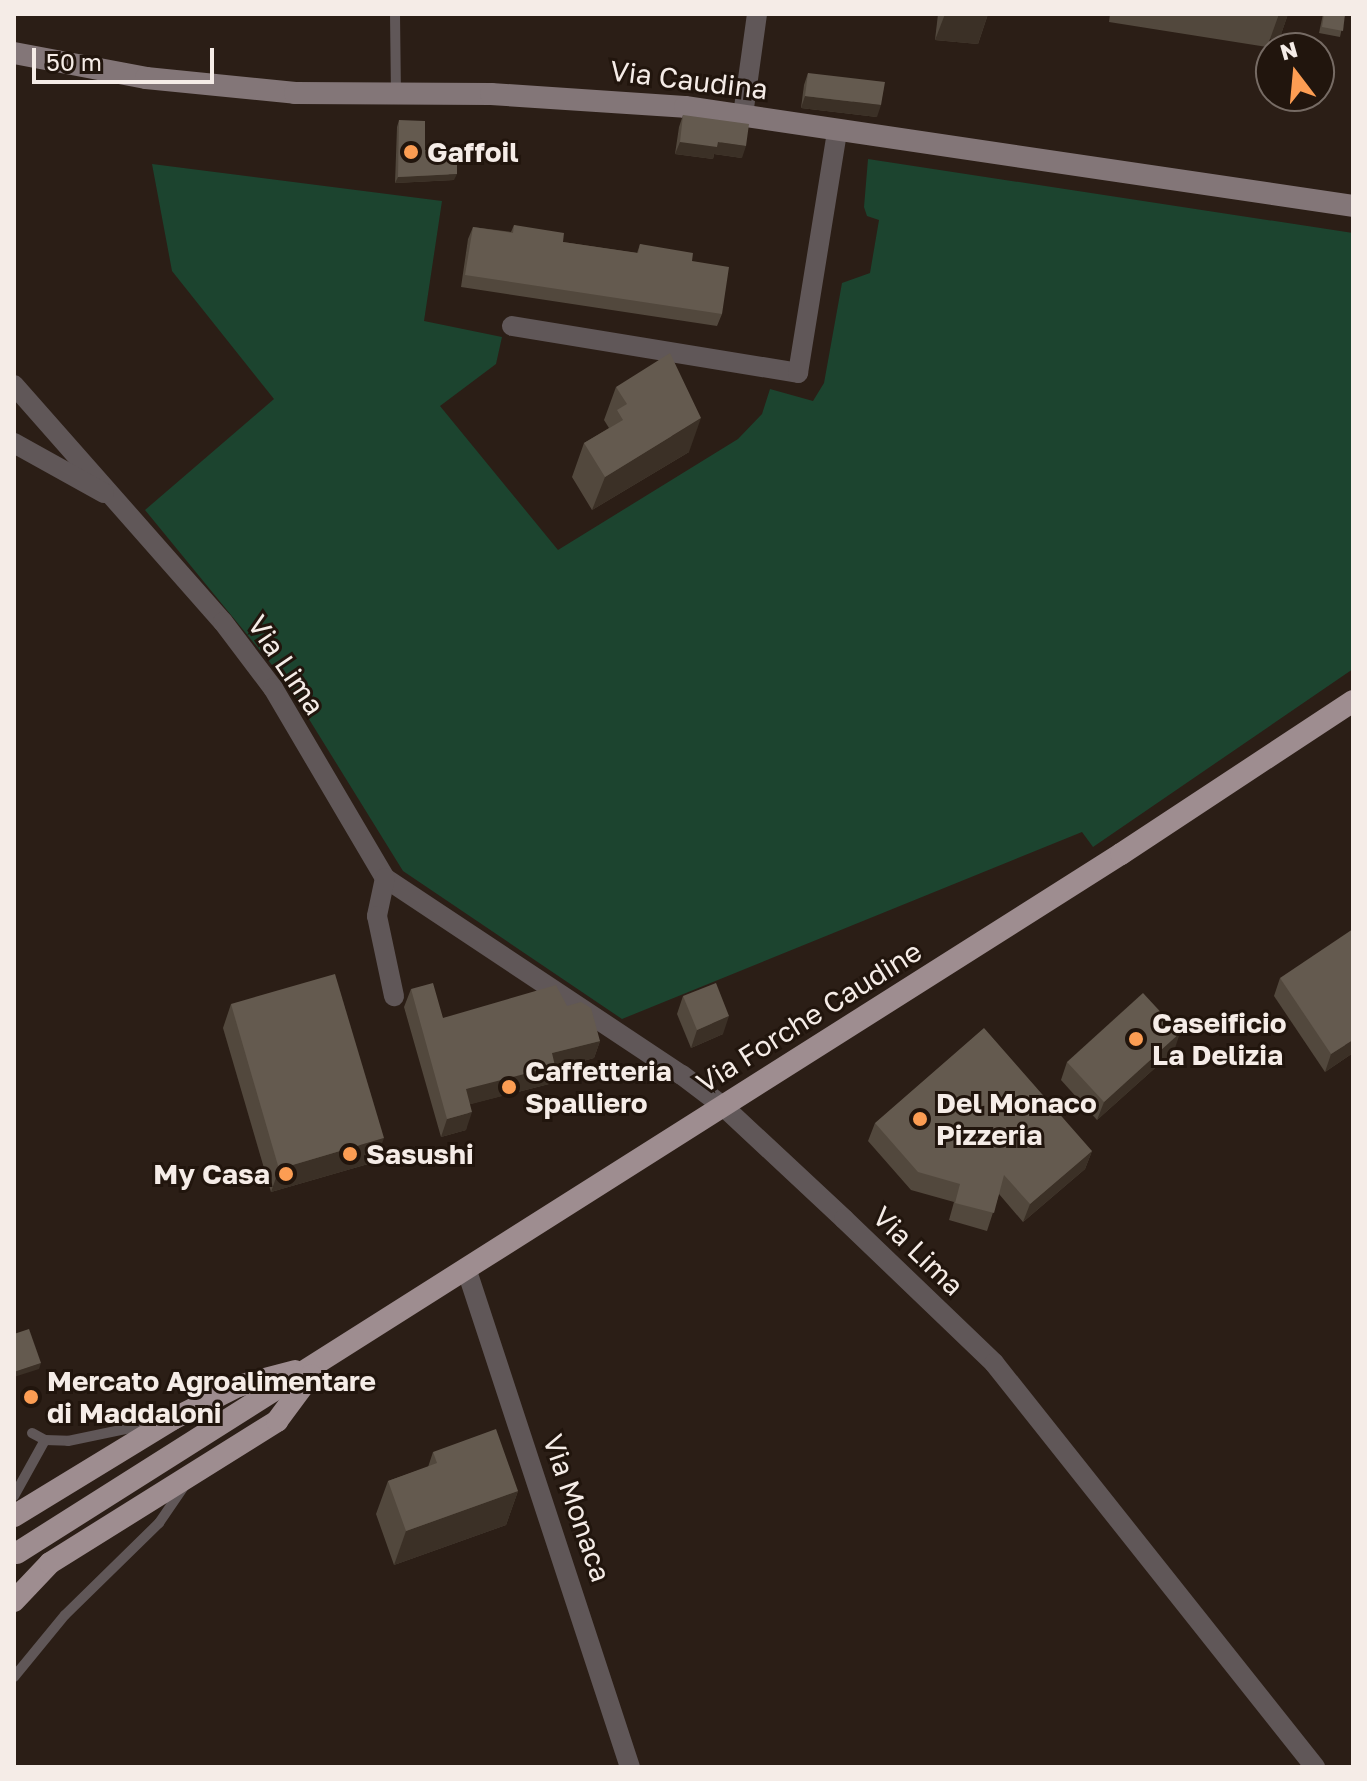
<!DOCTYPE html>
<style>
body{margin:0}
#map{position:relative;width:1367px;height:1781px;overflow:hidden;background:#2b1e16;font-family:"Golos Text",sans-serif}
div>[style]{position:absolute}
.green>*{inset:0;background:#1c442f}
.service>*{height:10px;margin:-5px;padding:0 5px;transform-origin:5px;border-radius:5px;background:#605758}
.minor>*{height:20px;margin:-10px;padding:0 10px;transform-origin:10px;border-radius:10px;background:#605758}
.secondary>*{height:22px;margin:-11px;padding:0 11px;transform-origin:11px;border-radius:11px;background:#837678}
.primary>*{height:22px;margin:-11px;padding:0 11px;transform-origin:11px;border-radius:11px;background:#9e8d90}
.wall>*{inset:0;background:#52483d}
.shaded-wall>*{inset:0;background:#3b3026}
.building>*{inset:0;background:#645a4f}
.dots>*{width:22px;height:22px;translate:-50% -50%;box-sizing:border-box;border:4px solid #21150d;border-radius:50%}
span{translate:-50% -50%;white-space:nowrap;text-align:center;line-height:1.15;-webkit-text-stroke:6px #21150d;paint-order:stroke}
.street-label{font-size:28px;color:#f5ece7}
.poi-label{font-size:28px;color:#f5ece7;font-weight:700}
.left{translate:0 -50%;text-align:left}
.right{translate:-100% -50%;text-align:right}
.frame{position:absolute;inset:0;border:16px solid #f5ece7;pointer-events:none}
.north{position:absolute;left:1255px;top:32px;width:80px;height:80px;box-sizing:border-box;background:#21150d;border:2px solid #766b64;border-radius:50%;rotate:344deg;font-size:22px;font-weight:700;line-height:32px;text-align:center;color:#f5ece7}
.north::after{content:'';display:block;margin:auto;width:28px;height:36px;background:#fc9d53;clip-path:polygon(50% 0,100% 100%,50% 72%,0 100%)}
.scale{position:absolute;left:32px;top:48px;width:182px;height:36px;box-sizing:border-box;border:4px solid #f5ece7;border-top:0;padding-left:10px;font-size:24px;line-height:28px;white-space:nowrap;color:#f5ece7;-webkit-text-stroke:6px #21150d;paint-order:stroke}
</style>
<div id="map">
<div class="green">
<i style="clip-path:polygon(868px 159px,1353px 233px,1353px 669px,1093px 847px,1082px 832px,622px 1019px,403px 871px,286px 682px,145px 510px,274px 399px,172px 271px,152px 164px,442px 201px,424px 321px,502px 337px,496px 364px,440px 406px,558px 550px,738px 439px,762px 414px,770px 389px,813px 401px,824px 383px,842px 283px,870px 273px,879px 220px,867px 216px,864px 207px)"></i>
</div>
<div class="service">
<i style="left:395px;top:14px;width:79px;rotate:89.3deg"></i>
<i style="left:32px;top:1433px;width:15px;rotate:28deg"></i>
<i style="left:45px;top:1440px;width:23px;rotate:2deg"></i>
<i style="left:68px;top:1441px;width:88px;rotate:-11.8deg"></i>
<i style="left:14px;top:1496px;width:64px;rotate:-61deg"></i>
<i style="left:14px;top:1677px;width:80px;rotate:-50.6deg"></i>
<i style="left:65px;top:1615px;width:132px;rotate:-44.4deg"></i>
<i style="left:159px;top:1523px;width:46px;rotate:-55.6deg"></i>
</div>
<div class="minor">
<i style="left:743px;top:115px;width:102px;rotate:-82.1deg"></i>
<i style="left:512px;top:326px;width:290px;rotate:9.3deg"></i>
<i style="left:798px;top:373px;width:245px;rotate:-80.8deg"></i>
<i style="left:14px;top:385px;width:316px;rotate:48.6deg"></i>
<i style="left:223px;top:622px;width:83px;rotate:52.9deg"></i>
<i style="left:273px;top:688px;width:221px;rotate:59.5deg"></i>
<i style="left:385px;top:878px;width:356px;rotate:33.6deg"></i>
<i style="left:682px;top:1075px;width:53px;rotate:37.3deg"></i>
<i style="left:724px;top:1107px;width:164px;rotate:43deg"></i>
<i style="left:844px;top:1219px;width:208px;rotate:43.8deg"></i>
<i style="left:994px;top:1363px;width:516px;rotate:51.53deg"></i>
<i style="left:14px;top:443px;width:103px;rotate:29.1deg"></i>
<i style="left:385px;top:878px;width:39px;rotate:102deg"></i>
<i style="left:377px;top:916px;width:82px;rotate:78deg"></i>
<i style="left:466px;top:1268px;width:525px;rotate:71.81deg"></i>
</div>
<div class="secondary">
<i style="left:14px;top:53px;width:134px;rotate:10.7deg"></i>
<i style="left:146px;top:78px;width:150px;rotate:5.7deg"></i>
<i style="left:295px;top:93px;width:196px;rotate:0.3deg"></i>
<i style="left:491px;top:94px;width:194px;rotate:3.8deg"></i>
<i style="left:685px;top:107px;width:675px;rotate:8.43deg"></i>
</div>
<div class="primary">
<i style="left:14px;top:1516px;width:186px;rotate:-31.4deg"></i>
<i style="left:173px;top:1419px;width:73px;rotate:-26.9deg"></i>
<i style="left:238px;top:1386px;width:59px;rotate:-14.7deg"></i>
<i style="left:17px;top:1553px;width:1307px;rotate:-32.34deg"></i>
<i style="left:1121px;top:854px;width:278px;rotate:-33.4deg"></i>
<i style="left:14px;top:1601px;width:52px;rotate:-46.5deg"></i>
<i style="left:50px;top:1563px;width:268px;rotate:-32deg"></i>
<i style="left:277px;top:1421px;width:57px;rotate:-53.5deg"></i>
</div>
<div class="wall">
<i style="clip-path:polygon(938px 14px,988px 14px,978px 44px,935px 40px)"></i>
<i style="clip-path:polygon(1110px 14px,1288px 14px,1279px 40px,1270px 39px,1267px 47px,1109px 22px)"></i>
<i style="clip-path:polygon(1323px 14px,1345px 14px,1340px 37px,1319px 33px)"></i>
<i style="clip-path:polygon(808px 73px,877px 117px,801px 108px,804px 85px)"></i>
<i style="clip-path:polygon(683px 115px,742px 158px,714px 154px,713px 159px,675px 154px,679px 127px)"></i>
<i style="clip-path:polygon(399px 120px,425px 150px,454px 180px,395px 183px,397px 127px)"></i>
<i style="clip-path:polygon(514px 225px,563px 242px,637px 253px,640px 244px,692px 261px,722px 314px,717px 326px,461px 287px,468px 239px,473px 227px,511px 232px)"></i>
<i style="clip-path:polygon(616px 387px,689px 452px,592px 510px,572px 477px,584px 443px,609px 428px,604px 420px)"></i>
<i style="clip-path:polygon(1280px 978px,1353px 1053px,1325px 1072px,1274px 996px)"></i>
<i style="clip-path:polygon(411px 989px,443px 1018px,567px 1006px,600px 1041px,594px 1058px,554px 1069px,549px 1084px,470px 1104px,466px 1130px,441px 1137px,404px 1007px)"></i>
<i style="clip-path:polygon(683px 996px,723px 1034px,691px 1048px,677px 1014px)"></i>
<i style="clip-path:polygon(231px 1004px,375px 1162px,271px 1192px,223px 1028px)"></i>
<i style="clip-path:polygon(1174px 1051px,1097px 1120px,1061px 1080px,1067px 1062px)"></i>
<i style="clip-path:polygon(875px 1123px,1092px 1151px,1085px 1169px,1023px 1222px,999px 1194px,987px 1231px,949px 1220px,954px 1202px,911px 1190px,868px 1141px)"></i>
<i style="clip-path:polygon(433px 1452px,518px 1491px,506px 1525px,394px 1565px,376px 1514px,388px 1481px,428px 1467px)"></i>
</div>
<div class="shaded-wall">
<i style="clip-path:polygon(945px 14px,988px 14px,978px 44px,935px 40px)"></i>
<i style="clip-path:polygon(1279px 14px,1288px 14px,1279px 40px,1270px 39px)"></i>
<i style="clip-path:polygon(805px 96px,881px 105px,877px 117px,801px 108px)"></i>
<i style="clip-path:polygon(680px 142px,718px 142px,746px 146px,742px 158px,714px 154px,713px 159px,675px 154px)"></i>
<i style="clip-path:polygon(457px 174px,454px 180px,395px 183px,398px 177px)"></i>
<i style="clip-path:polygon(701px 418px,689px 452px,592px 510px,605px 477px)"></i>
<i style="clip-path:polygon(729px 1016px,723px 1034px,691px 1048px,697px 1030px)"></i>
<i style="clip-path:polygon(1180px 1033px,1174px 1051px,1097px 1120px,1104px 1102px)"></i>
<i style="clip-path:polygon(1353px 1040px,1353px 1053px,1325px 1072px,1331px 1054px)"></i>
<i style="clip-path:polygon(600px 1041px,594px 1058px,554px 1069px,549px 1084px,460px 1107px,466px 1089px,552px 1053px)"></i>
<i style="clip-path:polygon(472px 1112px,466px 1130px,441px 1137px,447px 1119px)"></i>
<i style="clip-path:polygon(384px 1138px,375px 1162px,271px 1192px,279px 1169px)"></i>
<i style="clip-path:polygon(1092px 1151px,1085px 1169px,1023px 1222px,1030px 1204px)"></i>
<i style="clip-path:polygon(41px 1363px,39px 1369px,14px 1377px,14px 1372px)"></i>
<i style="clip-path:polygon(518px 1491px,506px 1525px,394px 1565px,406px 1531px)"></i>
</div>
<div class="building">
<i style="clip-path:polygon(1324px 14px,1345px 14px,1343px 31px,1322px 27px)"></i>
<i style="clip-path:polygon(808px 73px,885px 82px,881px 105px,805px 96px)"></i>
<i style="clip-path:polygon(683px 115px,749px 124px,746px 146px,718px 142px,717px 147px,680px 142px)"></i>
<i style="clip-path:polygon(399px 120px,425px 121px,425px 150px,457px 150px,457px 174px,398px 177px)"></i>
<i style="clip-path:polygon(514px 225px,564px 233px,563px 242px,638px 253px,640px 244px,693px 253px,692px 261px,729px 267px,722px 314px,465px 275px,473px 227px,513px 233px)"></i>
<i style="clip-path:polygon(670px 353px,701px 418px,605px 477px,584px 443px,623px 420px,617px 410px,627px 404px,616px 387px)"></i>
<i style="clip-path:polygon(1353px 929px,1353px 1040px,1331px 1054px,1280px 978px)"></i>
<i style="clip-path:polygon(335px 974px,384px 1138px,279px 1169px,231px 1004px)"></i>
<i style="clip-path:polygon(433px 983px,443px 1018px,556px 985px,567px 1006px,581px 1002px,591px 1008px,600px 1041px,552px 1053px,555px 1066px,466px 1089px,472px 1112px,447px 1119px,411px 989px)"></i>
<i style="clip-path:polygon(716px 983px,729px 1016px,697px 1030px,683px 996px)"></i>
<i style="clip-path:polygon(1143px 993px,1180px 1033px,1104px 1102px,1067px 1062px)"></i>
<i style="clip-path:polygon(984px 1028px,1092px 1151px,1030px 1204px,1004px 1175px,994px 1213px,955px 1203px,960px 1184px,918px 1172px,875px 1123px)"></i>
<i style="clip-path:polygon(29px 1329px,41px 1363px,14px 1372px,14px 1334px)"></i>
<i style="clip-path:polygon(496px 1429px,518px 1491px,406px 1531px,388px 1481px,437px 1463px,433px 1452px)"></i>
</div>
<div class="dots">
<i style="left:411px;top:152px;background:#fc9d53"></i>
<i style="left:1136px;top:1039px;background:#fc9d53"></i>
<i style="left:509px;top:1087px;background:#fc9d53"></i>
<i style="left:920px;top:1119px;background:#fc9d53"></i>
<i style="left:350px;top:1154px;background:#fc9d53"></i>
<i style="left:286px;top:1174px;background:#fc9d53"></i>
<i style="left:31px;top:1397px;background:#fc9d53"></i>
</div>
<div class="street-label">
<span style="left:689px;top:80px;rotate:7deg">Via Caudina</span>
<span style="left:286px;top:665px;rotate:56deg">Via Lima</span>
<span style="left:809px;top:1017px;rotate:-32deg">Via Forche Caudine</span>
<span style="left:918px;top:1251px;rotate:44deg">Via Lima</span>
<span style="left:577px;top:1508px;rotate:71deg">Via Monaca</span>
</div>
<div class="poi-label">
<span class="left" style="left:427px;top:152px">Gaffoil</span>
<span class="left" style="left:1152px;top:1039px">Caseificio<br>La Delizia</span>
<span class="left" style="left:525px;top:1087px">Caffetteria<br>Spalliero</span>
<span class="left" style="left:936px;top:1119px">Del Monaco<br>Pizzeria</span>
<span class="left" style="left:366px;top:1154px">Sasushi</span>
<span class="right" style="left:270px;top:1174px">My Casa</span>
<span class="left" style="left:47px;top:1397px">Mercato Agroalimentare<br>di Maddaloni</span>
</div>
<div class="frame"></div>
<div class="north">N</div>
<div class="scale">50 m</div>
</div>
